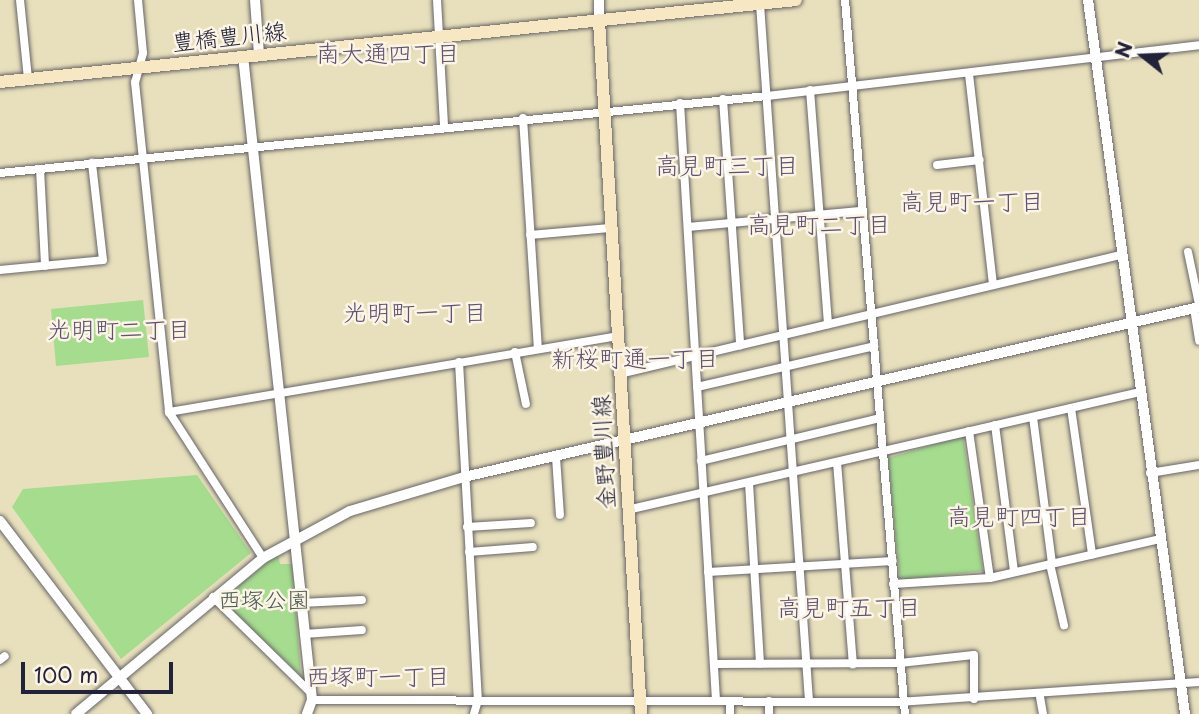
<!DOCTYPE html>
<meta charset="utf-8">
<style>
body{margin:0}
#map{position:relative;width:1199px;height:714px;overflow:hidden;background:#e8e0bc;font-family:"Playpen Sans","Klee One",sans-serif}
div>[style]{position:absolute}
.green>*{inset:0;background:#a5dc8e}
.roads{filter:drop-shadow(0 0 2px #676468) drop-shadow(0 0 2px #676468)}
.minor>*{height:8px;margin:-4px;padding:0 4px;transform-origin:4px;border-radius:4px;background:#fff}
.tertiary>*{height:10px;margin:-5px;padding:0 5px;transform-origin:5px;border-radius:5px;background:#fff}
.secondary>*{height:12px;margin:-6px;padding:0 6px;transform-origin:6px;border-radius:6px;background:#f7e8c3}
span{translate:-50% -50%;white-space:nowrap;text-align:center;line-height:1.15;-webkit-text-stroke:5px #fcf5e5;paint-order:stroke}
.street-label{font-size:23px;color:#22223b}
.park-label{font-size:23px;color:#495a54}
.neighbourhood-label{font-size:24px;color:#5d5272}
.north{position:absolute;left:1108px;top:21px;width:70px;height:70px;-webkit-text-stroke:5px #fcf5e5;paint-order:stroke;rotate:288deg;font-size:19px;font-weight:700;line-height:28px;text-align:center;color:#22223b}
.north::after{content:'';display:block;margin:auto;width:24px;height:32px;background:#22223b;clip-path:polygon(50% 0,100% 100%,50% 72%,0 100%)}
.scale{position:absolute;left:21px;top:662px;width:152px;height:32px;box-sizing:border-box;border:4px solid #22223b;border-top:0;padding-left:9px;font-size:21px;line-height:24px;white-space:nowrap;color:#22223b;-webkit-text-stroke:5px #fcf5e5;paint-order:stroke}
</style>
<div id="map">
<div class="green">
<i style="clip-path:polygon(143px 300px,149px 357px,56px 366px,51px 309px)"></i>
<i style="clip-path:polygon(963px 436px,983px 571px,900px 580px,888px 458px)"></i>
<i style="clip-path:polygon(197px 475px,251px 553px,121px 659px,12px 507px,23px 489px)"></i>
<i style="clip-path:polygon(278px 554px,280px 564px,292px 564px,301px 676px,221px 600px)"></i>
</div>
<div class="roads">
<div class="minor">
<i style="left:20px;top:0;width:79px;rotate:84.2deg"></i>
<i style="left:138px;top:0;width:53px;rotate:84.6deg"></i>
<i style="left:143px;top:53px;width:30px;rotate:105deg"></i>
<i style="left:135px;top:82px;width:332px;rotate:84.1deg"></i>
<i style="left:169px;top:412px;width:174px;rotate:57.2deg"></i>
<i style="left:437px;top:0;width:125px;rotate:86.8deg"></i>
<i style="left:845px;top:0;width:717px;rotate:85.2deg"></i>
<i style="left:760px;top:4px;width:699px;rotate:85.98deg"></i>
<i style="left:969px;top:74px;width:211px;rotate:83.5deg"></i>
<i style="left:810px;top:90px;width:235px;rotate:85.6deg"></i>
<i style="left:723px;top:99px;width:247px;rotate:86deg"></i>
<i style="left:680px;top:103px;width:599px;rotate:86.55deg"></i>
<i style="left:523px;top:118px;width:230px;rotate:86.3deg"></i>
<i style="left:937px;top:165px;width:43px;rotate:-6.6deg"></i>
<i style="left:40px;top:169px;width:97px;rotate:87deg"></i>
<i style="left:0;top:173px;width:771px;rotate:-5.73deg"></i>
<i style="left:767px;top:96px;width:435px;rotate:-6.7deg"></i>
<i style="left:688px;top:227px;width:175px;rotate:-5.3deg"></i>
<i style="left:530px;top:235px;width:80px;rotate:-5deg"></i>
<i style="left:1188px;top:252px;width:53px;rotate:78.1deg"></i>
<i style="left:0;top:270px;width:103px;rotate:-5.5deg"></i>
<i style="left:103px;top:260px;width:98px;rotate:-96.5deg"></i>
<i style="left:1194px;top:308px;width:33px;rotate:81deg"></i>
<i style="left:515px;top:352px;width:53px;rotate:78.1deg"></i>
<i style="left:459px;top:362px;width:339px;rotate:86.8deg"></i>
<i style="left:478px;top:700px;width:15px;rotate:106deg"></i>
<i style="left:619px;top:374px;width:516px;rotate:-13.34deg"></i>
<i style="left:697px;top:387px;width:182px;rotate:-13deg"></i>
<i style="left:1071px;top:408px;width:148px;rotate:81.8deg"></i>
<i style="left:169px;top:412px;width:454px;rotate:-9.6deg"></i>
<i style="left:1033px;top:417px;width:147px;rotate:82.6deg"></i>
<i style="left:995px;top:425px;width:147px;rotate:82.6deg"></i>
<i style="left:969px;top:431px;width:148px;rotate:81.9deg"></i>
<i style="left:556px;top:457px;width:58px;rotate:86.1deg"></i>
<i style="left:701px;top:461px;width:184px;rotate:-13.5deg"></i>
<i style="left:837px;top:462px;width:203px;rotate:85.5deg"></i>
<i style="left:1150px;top:473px;width:50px;rotate:-9.3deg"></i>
<i style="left:749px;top:483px;width:181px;rotate:86.5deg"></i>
<i style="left:627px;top:510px;width:526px;rotate:-12.95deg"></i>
<i style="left:467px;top:527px;width:64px;rotate:-3.6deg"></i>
<i style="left:469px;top:552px;width:64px;rotate:-4.5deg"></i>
<i style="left:1050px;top:564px;width:63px;rotate:77.1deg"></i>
<i style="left:708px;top:572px;width:185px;rotate:-3.4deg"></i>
<i style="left:893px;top:584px;width:97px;rotate:-3.5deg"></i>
<i style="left:990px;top:578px;width:174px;rotate:-12.9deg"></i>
<i style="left:213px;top:597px;width:134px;rotate:44.4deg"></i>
<i style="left:301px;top:603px;width:61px;rotate:-2.8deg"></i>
<i style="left:304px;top:634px;width:58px;rotate:-3.9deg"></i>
<i style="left:0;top:660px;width:6px;rotate:-39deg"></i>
<i style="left:714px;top:664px;width:186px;rotate:-0.3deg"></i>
<i style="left:900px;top:663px;width:74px;rotate:-6.2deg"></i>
<i style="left:974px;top:655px;width:44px;rotate:90deg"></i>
<i style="left:1040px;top:697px;width:17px;rotate:80deg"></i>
<i style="left:312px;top:700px;width:586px;rotate:0.2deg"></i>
<i style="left:898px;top:702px;width:302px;rotate:-3.8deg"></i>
<i style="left:769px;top:701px;width:13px;rotate:90deg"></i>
<i style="left:730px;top:714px;width:13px;rotate:-90deg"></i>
</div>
<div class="tertiary">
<i style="left:255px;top:0;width:54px;rotate:85.8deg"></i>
<i style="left:599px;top:0;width:21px;rotate:90deg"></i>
<i style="left:1088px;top:0;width:721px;rotate:82.26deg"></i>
<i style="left:243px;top:56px;width:648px;rotate:83.88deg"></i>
<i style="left:312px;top:700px;width:15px;rotate:110deg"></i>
<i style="left:0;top:521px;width:243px;rotate:52.7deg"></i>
<i style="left:76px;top:714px;width:244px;rotate:-39.8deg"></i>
<i style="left:263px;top:558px;width:99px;rotate:-28.4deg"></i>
<i style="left:350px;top:511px;width:119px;rotate:-16.6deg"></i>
<i style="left:464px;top:477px;width:754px;rotate:-13.02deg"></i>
</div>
<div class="secondary">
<i style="left:599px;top:21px;width:694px;rotate:86.53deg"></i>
<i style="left:0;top:82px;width:800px;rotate:-5.88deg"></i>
</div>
</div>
<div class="street-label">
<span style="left:229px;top:36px;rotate:-6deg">豊橋豊川線</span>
<span style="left:603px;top:452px;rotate:-93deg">金野豊川線</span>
</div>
<div class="park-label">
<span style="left:264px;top:599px">西塚公園</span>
</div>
<div class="neighbourhood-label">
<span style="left:388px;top:53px">南大通四丁目</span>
<span style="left:727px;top:165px">高見町三丁目</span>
<span style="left:972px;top:201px">高見町一丁目</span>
<span style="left:819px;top:224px">高見町二丁目</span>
<span style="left:415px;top:312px">光明町一丁目</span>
<span style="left:119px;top:329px">光明町二丁目</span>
<span style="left:635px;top:358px">新桜町通一丁目</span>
<span style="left:1019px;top:516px">高見町四丁目</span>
<span style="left:849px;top:607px">高見町五丁目</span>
<span style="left:378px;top:676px">西塚町一丁目</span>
</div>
<div class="north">N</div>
<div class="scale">100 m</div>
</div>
